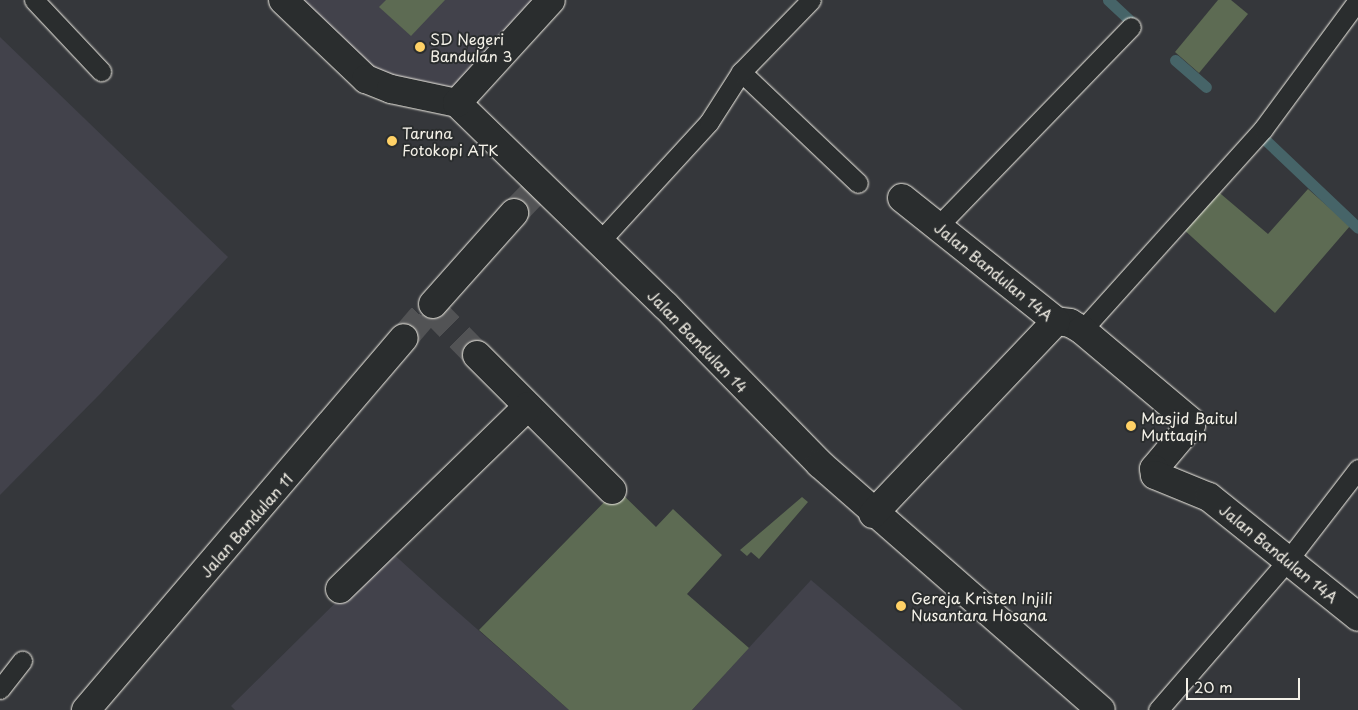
<!DOCTYPE html>
<style>
body{margin:0}
#map{position:relative;width:1358px;height:710px;overflow:hidden;background:#35373b;font-family:"Playpen Sans",sans-serif}
div>[style]{position:absolute}
.built>*{inset:0;background:#42424b}
.green>*{inset:0;background:#5d6b53}
.stream>*{height:11px;margin:-5.5px;padding:0 5.5px;transform-origin:5.5px;border-radius:5.5px;background:#466468}
.street-tunnel>*{height:28px;margin-top:-14px;transform-origin:0;background:repeating-linear-gradient(90deg,#525355 0 28px,transparent 0 42px)}
.roads{filter:drop-shadow(0 0 1px #f4f1e8) drop-shadow(0 0 1px #f4f1e8)}
.lane>*{height:19px;margin:-9.5px;padding:0 9.5px;transform-origin:9.5px;border-radius:9.5px;background:#2a2d2e}
.street>*{height:28px;margin:-14px;padding:0 14px;transform-origin:14px;border-radius:14px;background:#2a2d2e}
.dots>*{width:14px;height:14px;translate:-50% -50%;box-sizing:border-box;border:2px solid #2a2d2e;border-radius:50%}
span{translate:-50% -50%;white-space:nowrap;text-align:center;line-height:1.15;-webkit-text-stroke:4px #2a2d2e;paint-order:stroke}
.poi-label{font-size:15px;color:#f4f1e8}
.left{translate:0 -50%;text-align:left}
.street-label{font-size:15px;color:#f4f1e8}
.scale{position:absolute;left:1186px;top:678px;width:114px;height:22px;box-sizing:border-box;border:2px solid #f4f1e8;border-top:0;padding-left:6px;font-size:15px;line-height:18px;white-space:nowrap;color:#f4f1e8;-webkit-text-stroke:4px #2a2d2e;paint-order:stroke}
</style>
<div id="map">
<div class="built">
<i style="clip-path:polygon(299px 0,538px 0,456px 90px,378px 74px)"></i>
<i style="clip-path:polygon(0 37px,228px 257px,100px 394px,0 495px)"></i>
<i style="clip-path:polygon(389px 550px,444px 600px,569px 710px,235px 710px,231px 706px)"></i>
<i style="clip-path:polygon(811px 580px,928px 680px,963px 710px,692px 710px)"></i>
</div>
<div class="green">
<i style="clip-path:polygon(386px 0,445px 0,411px 36px,379px 7px)"></i>
<i style="clip-path:polygon(1218px 0,1231px 0,1248px 14px,1199px 73px,1175px 52px)"></i>
<i style="clip-path:polygon(1215px 189px,1268px 234px,1308px 189px,1350px 226px,1275px 313px,1181px 227px)"></i>
<i style="clip-path:polygon(617px 489px,656px 527px,673px 509px,722px 555px,687px 594px,749px 648px,692px 710px,569px 710px,479px 630px)"></i>
<i style="clip-path:polygon(802px 497px,808px 502px,759px 559px,751px 552px,747px 556px,740px 550px)"></i>
</div>
<div class="stream">
<i style="left:1108px;top:0;width:33px;rotate:43deg"></i>
<i style="left:1175px;top:60px;width:41px;rotate:41.1deg"></i>
<i style="left:1257px;top:132px;width:139px;rotate:43.5deg"></i>
</div>
<div class="street-tunnel">
<i style="left:514px;top:213px;width:28px;rotate:-46deg"></i>
<i style="left:430px;top:307px;width:67px;rotate:45.6deg"></i>
<i style="left:404px;top:338px;width:45px;rotate:-49.5deg"></i>
</div>
<div class="roads">
<div class="lane">
<i style="left:34px;top:0;width:98px;rotate:46.7deg"></i>
<i style="left:741px;top:72px;width:161px;rotate:43.5deg"></i>
<i style="left:938px;top:226px;width:277px;rotate:-45.9deg"></i>
<i style="left:600px;top:241px;width:161px;rotate:-47.5deg"></i>
<i style="left:709px;top:122px;width:59px;rotate:-57.4deg"></i>
<i style="left:741px;top:72px;width:100px;rotate:-45.8deg"></i>
<i style="left:1082px;top:330px;width:270px;rotate:-48deg"></i>
<i style="left:1263px;top:129px;width:160px;rotate:-53.6deg"></i>
<i style="left:0;top:689px;width:36px;rotate:-52deg"></i>
<i style="left:1158px;top:710px;width:198px;rotate:-49.1deg"></i>
<i style="left:1288px;top:560px;width:115px;rotate:-52.4deg"></i>
</div>
<div class="street">
<i style="left:283px;top:0;width:115px;rotate:43.6deg"></i>
<i style="left:366px;top:79px;width:27px;rotate:22deg"></i>
<i style="left:391px;top:89px;width:67px;rotate:12deg"></i>
<i style="left:457px;top:103px;width:291px;rotate:44.2deg"></i>
<i style="left:666px;top:306px;width:221px;rotate:45.7deg"></i>
<i style="left:820px;top:464px;width:373px;rotate:41.2deg"></i>
<i style="left:457px;top:103px;width:139px;rotate:-47.6deg"></i>
<i style="left:902px;top:198px;width:197px;rotate:38.6deg"></i>
<i style="left:1056px;top:321px;width:14px;rotate:8deg"></i>
<i style="left:1070px;top:323px;width:14px;rotate:30deg"></i>
<i style="left:1082px;top:330px;width:141px;rotate:40.1deg"></i>
<i style="left:1190px;top:421px;width:4px;rotate:76deg"></i>
<i style="left:1191px;top:425px;width:57px;rotate:130.1deg"></i>
<i style="left:1154px;top:469px;width:6px;rotate:81deg"></i>
<i style="left:1155px;top:475px;width:58px;rotate:22.2deg"></i>
<i style="left:1209px;top:497px;width:191px;rotate:38.8deg"></i>
<i style="left:433px;top:304px;width:122px;rotate:-48.3deg"></i>
<i style="left:477px;top:355px;width:191px;rotate:45deg"></i>
<i style="left:873px;top:514px;width:266px;rotate:-46.5deg"></i>
<i style="left:340px;top:589px;width:262px;rotate:-44.2deg"></i>
<i style="left:86px;top:710px;width:489px;rotate:-49.5deg"></i>
</div>
</div>
<div class="dots">
<i style="left:420px;top:47px;background:#ffd166"></i>
<i style="left:392px;top:141px;background:#ffd166"></i>
<i style="left:1131px;top:426px;background:#ffd166"></i>
<i style="left:901px;top:606px;background:#ffd166"></i>
</div>
<div class="poi-label">
<span class="left" style="left:430px;top:47px">SD Negeri<br>Bandulan 3</span>
<span class="left" style="left:402px;top:141px">Taruna<br>Fotokopi ATK</span>
<span class="left" style="left:1141px;top:426px">Masjid Baitul<br>Muttaqin</span>
<span class="left" style="left:911px;top:606px">Gereja Kristen Injili<br>Nusantara Hosana</span>
</div>
<div class="street-label">
<span style="left:994px;top:271px;rotate:39deg">Jalan Bandulan 14A</span>
<span style="left:698px;top:341px;rotate:46deg">Jalan Bandulan 14</span>
<span style="left:246px;top:525px;rotate:-49deg">Jalan Bandulan 11</span>
<span style="left:1279px;top:553px;rotate:39deg">Jalan Bandulan 14A</span>
</div>
<div class="scale">20 m</div>
</div>
